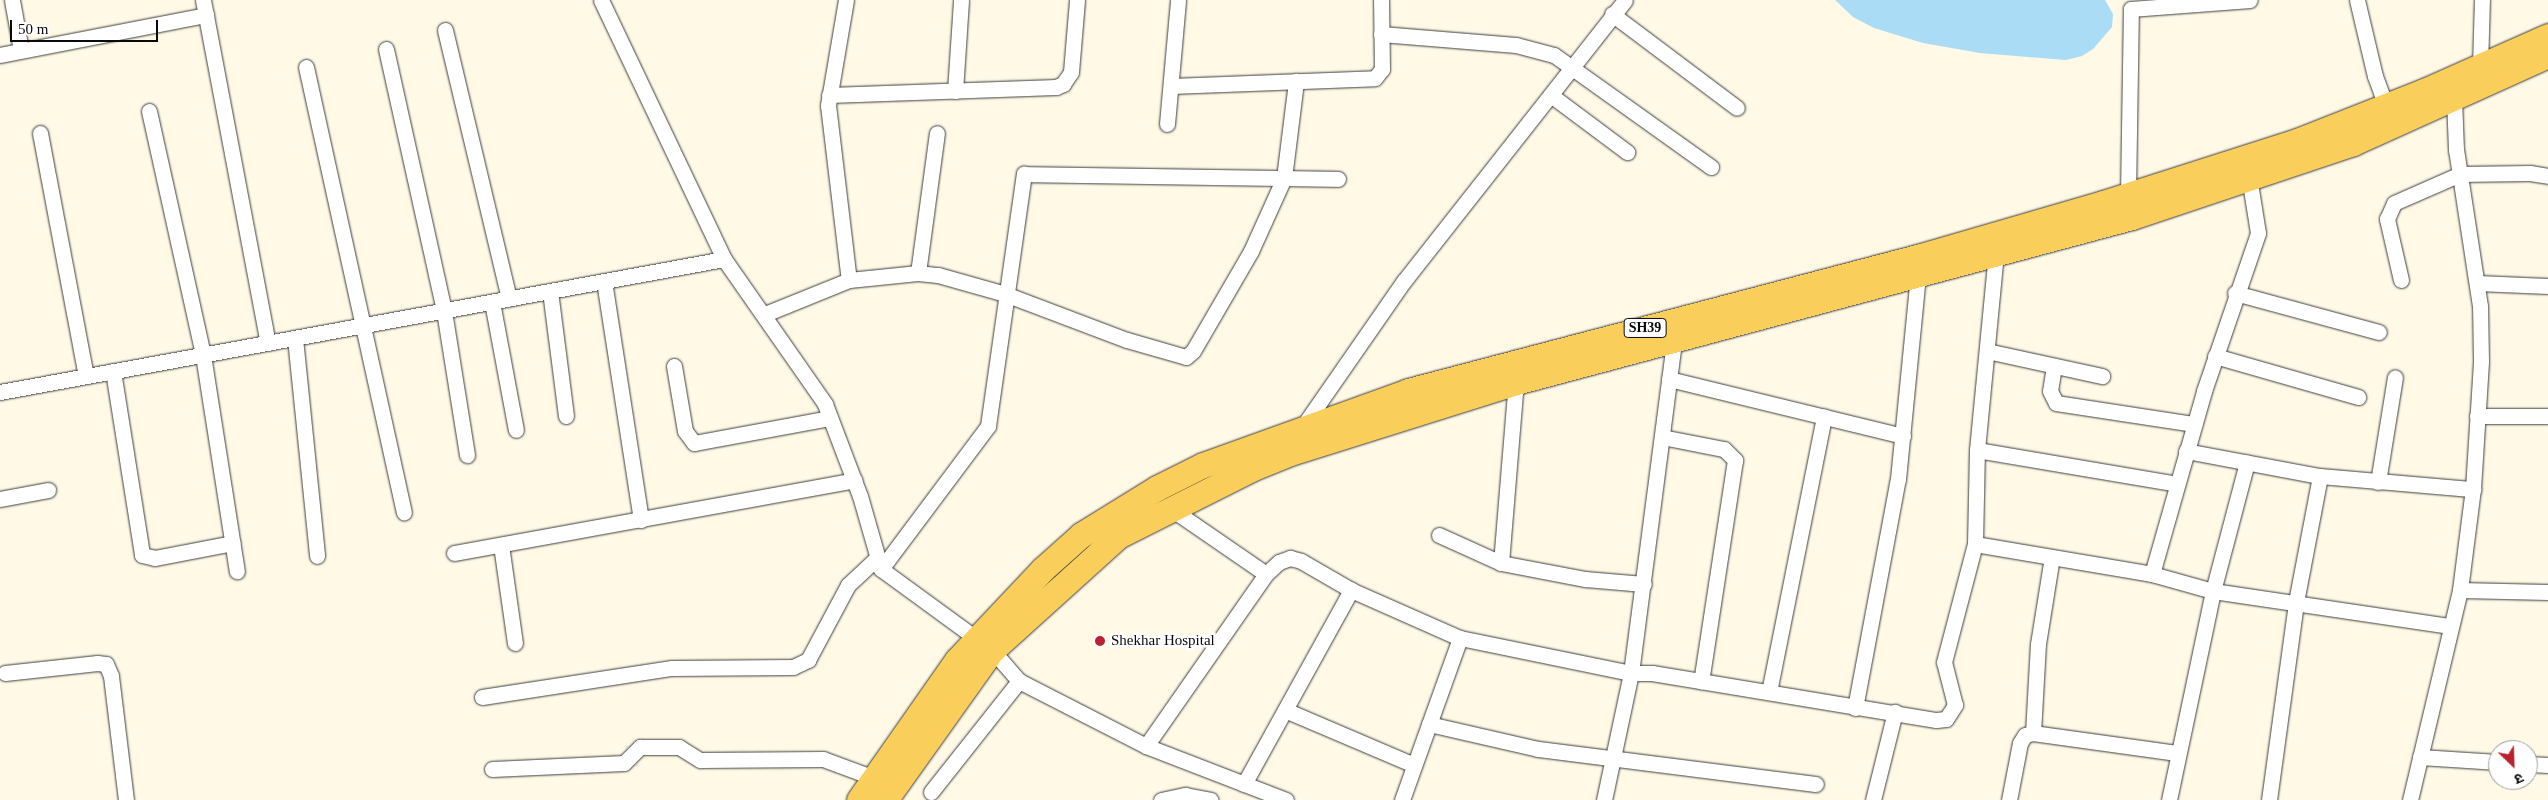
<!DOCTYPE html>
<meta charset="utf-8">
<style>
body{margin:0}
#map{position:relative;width:2548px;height:800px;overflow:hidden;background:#fff9e6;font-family:"Times New Roman","Noto Sans Devanagari",serif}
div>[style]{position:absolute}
.water>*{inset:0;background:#aadcf6}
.roads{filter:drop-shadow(0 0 1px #3c3c3c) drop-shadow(0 0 1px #3c3c3c)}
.street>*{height:15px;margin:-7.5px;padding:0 7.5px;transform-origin:7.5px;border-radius:7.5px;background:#fff}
.primary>*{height:25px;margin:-12.5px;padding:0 12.5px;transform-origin:12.5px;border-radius:12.5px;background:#face5a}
.dots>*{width:14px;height:14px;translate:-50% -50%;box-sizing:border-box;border:2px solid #fff;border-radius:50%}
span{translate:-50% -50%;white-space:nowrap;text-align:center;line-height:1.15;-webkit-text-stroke:5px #fff;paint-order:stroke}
.shield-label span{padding:1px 4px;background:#fff;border:1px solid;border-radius:4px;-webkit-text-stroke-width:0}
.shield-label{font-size:14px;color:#090909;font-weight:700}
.poi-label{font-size:15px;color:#090909}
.left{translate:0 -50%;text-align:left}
.north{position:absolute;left:2488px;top:740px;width:50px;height:50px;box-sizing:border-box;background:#fff;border:1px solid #9d9d9d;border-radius:50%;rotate:156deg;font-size:14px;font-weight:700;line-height:20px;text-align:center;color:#090909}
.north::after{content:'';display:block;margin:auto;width:18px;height:22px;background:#b9222e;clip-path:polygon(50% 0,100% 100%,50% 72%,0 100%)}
.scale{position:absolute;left:10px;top:20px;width:148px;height:22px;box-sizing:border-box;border:2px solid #090909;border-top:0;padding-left:6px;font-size:15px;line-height:18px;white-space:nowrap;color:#090909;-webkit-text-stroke:4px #fff;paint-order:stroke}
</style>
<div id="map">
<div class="water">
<i style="clip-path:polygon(1835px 0,2105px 0,2113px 14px,2112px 27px,2093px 49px,2082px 56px,2066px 60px,1980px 53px,1923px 43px,1874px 28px,1853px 17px)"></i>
</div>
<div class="roads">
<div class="street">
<i style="left:12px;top:0;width:51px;rotate:79.8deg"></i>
<i style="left:203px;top:0;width:349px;rotate:79.3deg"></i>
<i style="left:601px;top:0;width:287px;rotate:64.6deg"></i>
<i style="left:724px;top:259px;width:177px;rotate:55.1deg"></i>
<i style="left:825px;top:404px;width:98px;rotate:69.2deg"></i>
<i style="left:860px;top:496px;width:76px;rotate:74deg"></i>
<i style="left:881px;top:569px;width:137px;rotate:36.1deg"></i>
<i style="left:992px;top:650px;width:41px;rotate:48.9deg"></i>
<i style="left:1019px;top:681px;width:143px;rotate:27.1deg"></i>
<i style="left:1146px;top:746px;width:210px;rotate:-55.1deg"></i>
<i style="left:1266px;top:574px;width:18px;rotate:-43deg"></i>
<i style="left:1279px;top:562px;width:12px;rotate:-20deg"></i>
<i style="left:1290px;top:558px;width:11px;rotate:15deg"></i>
<i style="left:1301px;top:561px;width:58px;rotate:30.1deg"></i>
<i style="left:1351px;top:590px;width:119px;rotate:23.8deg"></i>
<i style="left:1460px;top:638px;width:175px;rotate:11.6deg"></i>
<i style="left:1631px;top:673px;width:21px"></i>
<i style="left:1652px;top:673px;width:288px;rotate:9.4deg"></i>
<i style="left:1936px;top:720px;width:10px;rotate:-6deg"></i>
<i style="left:1946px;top:719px;width:17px;rotate:-57deg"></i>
<i style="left:1955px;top:705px;width:44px;rotate:-104.3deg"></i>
<i style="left:1944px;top:662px;width:122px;rotate:-75.3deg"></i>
<i style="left:1975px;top:544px;width:180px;rotate:9.6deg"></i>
<i style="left:2152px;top:574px;width:63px;rotate:15.6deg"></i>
<i style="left:2213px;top:591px;width:240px;rotate:8.4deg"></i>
<i style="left:846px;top:0;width:107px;rotate:99.7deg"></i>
<i style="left:828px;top:105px;width:176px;rotate:83.2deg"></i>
<i style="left:2357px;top:0;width:78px;rotate:76.7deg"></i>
<i style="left:2375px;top:76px;width:33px;rotate:70deg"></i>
<i style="left:1612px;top:14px;width:156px;rotate:36.9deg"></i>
<i style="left:445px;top:30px;width:276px;rotate:76.6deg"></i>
<i style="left:1381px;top:34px;width:135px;rotate:4.7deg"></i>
<i style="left:1516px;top:45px;width:39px;rotate:15deg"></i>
<i style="left:1554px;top:55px;width:193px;rotate:35.5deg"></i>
<i style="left:386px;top:49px;width:268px;rotate:77.5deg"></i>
<i style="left:444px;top:311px;width:146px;rotate:80.9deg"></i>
<i style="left:0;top:55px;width:210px;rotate:-11deg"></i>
<i style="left:2480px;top:66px;width:66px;rotate:-88.3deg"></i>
<i style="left:306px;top:67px;width:456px;rotate:77.6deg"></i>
<i style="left:1171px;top:86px;width:204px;rotate:-2.2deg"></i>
<i style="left:1375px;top:78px;width:11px;rotate:-52deg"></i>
<i style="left:1382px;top:69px;width:69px;rotate:-90.8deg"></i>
<i style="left:955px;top:91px;width:91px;rotate:-86.2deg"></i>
<i style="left:829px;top:95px;width:227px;rotate:-2deg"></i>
<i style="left:1056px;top:87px;width:8px;rotate:-23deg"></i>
<i style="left:1063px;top:84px;width:14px;rotate:-56deg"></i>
<i style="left:1071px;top:72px;width:72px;rotate:-85.2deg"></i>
<i style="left:1552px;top:96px;width:94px;rotate:36.7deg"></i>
<i style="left:149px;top:111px;width:250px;rotate:77.5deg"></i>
<i style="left:203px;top:355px;width:219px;rotate:81.1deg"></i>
<i style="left:1167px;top:124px;width:124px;rotate:-84.9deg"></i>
<i style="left:40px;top:133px;width:247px;rotate:79.3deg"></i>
<i style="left:2128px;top:195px;width:186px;rotate:-89.1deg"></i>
<i style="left:2131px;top:9px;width:119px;rotate:-4.3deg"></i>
<i style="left:918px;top:273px;width:141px;rotate:-82.3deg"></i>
<i style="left:2401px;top:280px;width:63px;rotate:-102.9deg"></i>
<i style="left:2387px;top:219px;width:17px;rotate:-66deg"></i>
<i style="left:2394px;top:203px;width:72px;rotate:-23.7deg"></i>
<i style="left:2460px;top:174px;width:70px;rotate:-0.8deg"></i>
<i style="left:2530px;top:173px;width:18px;rotate:9deg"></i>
<i style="left:604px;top:281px;width:242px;rotate:81.2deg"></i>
<i style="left:2477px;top:283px;width:71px;rotate:2.4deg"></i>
<i style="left:550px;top:291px;width:126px;rotate:82.7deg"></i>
<i style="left:2235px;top:293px;width:149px;rotate:15.2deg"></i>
<i style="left:492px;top:302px;width:130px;rotate:79.4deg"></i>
<i style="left:765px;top:314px;width:91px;rotate:-22deg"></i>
<i style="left:849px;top:280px;width:69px;rotate:-5.8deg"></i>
<i style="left:918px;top:273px;width:20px;rotate:6deg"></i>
<i style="left:938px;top:275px;width:70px;rotate:15.8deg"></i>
<i style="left:1005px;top:294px;width:130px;rotate:20.7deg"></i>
<i style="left:1127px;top:340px;width:61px;rotate:16.1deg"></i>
<i style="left:1186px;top:357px;width:9px;rotate:-41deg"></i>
<i style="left:1193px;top:351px;width:116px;rotate:-59.9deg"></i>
<i style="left:1251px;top:251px;width:80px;rotate:-65.7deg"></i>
<i style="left:1284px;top:178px;width:98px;rotate:-82.9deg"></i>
<i style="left:295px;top:338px;width:219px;rotate:84.2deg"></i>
<i style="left:1987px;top:351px;width:118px;rotate:12.3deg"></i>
<i style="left:2215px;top:356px;width:149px;rotate:16deg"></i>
<i style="left:674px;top:366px;width:66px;rotate:80.4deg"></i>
<i style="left:685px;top:431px;width:15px;rotate:53deg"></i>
<i style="left:694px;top:443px;width:138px;rotate:-10.4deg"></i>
<i style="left:2054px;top:366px;width:25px;rotate:99deg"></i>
<i style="left:2050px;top:391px;width:13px;rotate:63deg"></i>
<i style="left:2056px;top:403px;width:140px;rotate:8.7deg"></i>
<i style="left:113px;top:371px;width:186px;rotate:81deg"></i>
<i style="left:142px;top:555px;width:13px;rotate:13deg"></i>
<i style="left:155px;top:558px;width:79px;rotate:-10.9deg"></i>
<i style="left:1669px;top:379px;width:241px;rotate:13.7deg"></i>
<i style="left:0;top:392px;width:736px;rotate:-10.41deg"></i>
<i style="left:2477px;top:416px;width:71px"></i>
<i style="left:1301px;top:429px;width:180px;rotate:-55.2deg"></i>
<i style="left:1404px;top:281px;width:357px;rotate:-51.8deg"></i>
<i style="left:1662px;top:437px;width:63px;rotate:11deg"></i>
<i style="left:1724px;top:449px;width:16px;rotate:45deg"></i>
<i style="left:1735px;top:460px;width:224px;rotate:98.7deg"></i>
<i style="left:1977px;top:450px;width:203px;rotate:9.6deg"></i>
<i style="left:2186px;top:451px;width:136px;rotate:10.6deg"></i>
<i style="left:2320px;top:476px;width:154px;rotate:4.9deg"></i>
<i style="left:2378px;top:482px;width:106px;rotate:-80.8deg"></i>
<i style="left:0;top:499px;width:49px;rotate:-10.6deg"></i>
<i style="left:1170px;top:508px;width:116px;rotate:34.5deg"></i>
<i style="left:1439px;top:535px;width:68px;rotate:24.3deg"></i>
<i style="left:1501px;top:563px;width:182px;rotate:-85.3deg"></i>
<i style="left:1975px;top:544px;width:94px;rotate:-88.8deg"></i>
<i style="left:1977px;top:450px;width:198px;rotate:-84.5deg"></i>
<i style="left:501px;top:545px;width:99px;rotate:81.9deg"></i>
<i style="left:454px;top:553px;width:407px;rotate:-10.3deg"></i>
<i style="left:1501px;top:563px;width:86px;rotate:10.8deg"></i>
<i style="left:1585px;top:579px;width:59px;rotate:4.8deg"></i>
<i style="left:881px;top:569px;width:179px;rotate:-53.2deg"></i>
<i style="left:988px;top:426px;width:255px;rotate:-81.9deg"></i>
<i style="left:1024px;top:174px;width:314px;rotate:0.9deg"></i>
<i style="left:2152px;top:574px;width:190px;rotate:-74.1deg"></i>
<i style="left:2204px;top:391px;width:167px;rotate:-71.1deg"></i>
<i style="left:2258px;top:233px;width:57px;rotate:-99.1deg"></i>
<i style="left:2460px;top:590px;width:88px;rotate:1.3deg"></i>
<i style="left:5px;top:673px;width:93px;rotate:-6.2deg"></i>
<i style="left:97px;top:663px;width:9px;rotate:6deg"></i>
<i style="left:106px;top:664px;width:13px;rotate:67deg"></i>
<i style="left:111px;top:676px;width:125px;rotate:83.1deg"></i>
<i style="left:1769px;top:692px;width:281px;rotate:-78.7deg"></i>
<i style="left:482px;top:697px;width:192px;rotate:-8.7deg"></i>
<i style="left:672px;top:668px;width:121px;rotate:-0.5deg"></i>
<i style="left:793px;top:667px;width:17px;rotate:-25deg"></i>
<i style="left:808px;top:660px;width:85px;rotate:-61.9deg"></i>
<i style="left:848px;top:585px;width:38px;rotate:-43deg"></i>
<i style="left:1855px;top:708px;width:233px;rotate:-79.4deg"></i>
<i style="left:1898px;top:479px;width:205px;rotate:-84.4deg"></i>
<i style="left:1285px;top:710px;width:140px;rotate:23.1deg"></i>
<i style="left:1429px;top:724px;width:112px;rotate:12.9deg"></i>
<i style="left:1538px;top:749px;width:280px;rotate:7.2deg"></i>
<i style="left:2033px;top:733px;width:89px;rotate:-86.8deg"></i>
<i style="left:2038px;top:644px;width:88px;rotate:-80.9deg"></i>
<i style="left:1146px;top:746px;width:150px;rotate:21.1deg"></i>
<i style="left:2420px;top:757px;width:78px;rotate:3.7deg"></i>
<i style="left:2528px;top:764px;width:20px;rotate:3deg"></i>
<i style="left:492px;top:769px;width:132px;rotate:-2.6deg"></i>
<i style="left:624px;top:763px;width:23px;rotate:-45deg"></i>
<i style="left:640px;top:747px;width:39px"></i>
<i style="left:679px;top:747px;width:25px;rotate:32deg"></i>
<i style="left:700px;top:760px;width:123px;rotate:-0.5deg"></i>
<i style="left:823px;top:759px;width:54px;rotate:20.4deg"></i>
<i style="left:1244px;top:784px;width:222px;rotate:-61.1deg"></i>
<i style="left:931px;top:792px;width:142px;rotate:-51.6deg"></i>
<i style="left:1161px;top:800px;width:25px;rotate:-12deg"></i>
<i style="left:1185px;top:795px;width:26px;rotate:11deg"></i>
<i style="left:1402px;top:800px;width:172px;rotate:-70.3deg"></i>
<i style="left:1604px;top:800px;width:130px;rotate:-78deg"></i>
<i style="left:1631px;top:673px;width:334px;rotate:-82.6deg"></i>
<i style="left:1873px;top:800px;width:91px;rotate:-76deg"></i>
<i style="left:2009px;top:800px;width:58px;rotate:-79.1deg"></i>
<i style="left:2020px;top:743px;width:9px;rotate:-58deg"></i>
<i style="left:2025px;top:735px;width:8px;rotate:-14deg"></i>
<i style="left:2033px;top:733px;width:145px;rotate:7.9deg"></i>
<i style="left:2169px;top:800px;width:214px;rotate:-78.1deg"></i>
<i style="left:2213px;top:591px;width:133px;rotate:-75.2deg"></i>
<i style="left:2269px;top:800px;width:200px;rotate:-82.2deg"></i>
<i style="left:2296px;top:602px;width:128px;rotate:-79.2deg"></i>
<i style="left:2410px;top:800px;width:216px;rotate:-76.6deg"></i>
<i style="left:2460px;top:590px;width:102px;rotate:-82.7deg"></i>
<i style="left:2473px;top:489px;width:128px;rotate:-86.4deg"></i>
<i style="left:2481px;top:361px;width:55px;rotate:-91deg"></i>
<i style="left:2480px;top:306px;width:158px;rotate:-98.7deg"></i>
<i style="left:2456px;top:150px;width:51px;rotate:-92.2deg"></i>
</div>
<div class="primary">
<i style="left:859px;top:800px;width:171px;rotate:-55deg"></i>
<i style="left:957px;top:660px;width:125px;rotate:-46.6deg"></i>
<i style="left:1043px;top:569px;width:51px;rotate:-41.8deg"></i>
<i style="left:1081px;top:535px;width:89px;rotate:-31.7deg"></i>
<i style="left:1157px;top:488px;width:51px;rotate:-26.6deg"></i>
<i style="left:1203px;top:465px;width:218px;rotate:-19.8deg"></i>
<i style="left:1408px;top:391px;width:530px;rotate:-14.74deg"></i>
<i style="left:1921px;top:256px;width:190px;rotate:-16.2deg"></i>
<i style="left:2103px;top:203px;width:204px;rotate:-17.7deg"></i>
<i style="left:2297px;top:141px;width:136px;rotate:-21.5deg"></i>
<i style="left:2424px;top:91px;width:136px;rotate:-23.9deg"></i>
<i style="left:885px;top:800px;width:184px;rotate:-54.5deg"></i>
<i style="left:992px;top:650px;width:170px;rotate:-42.1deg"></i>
<i style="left:1118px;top:536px;width:149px;rotate:-26.7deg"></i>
<i style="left:1251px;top:469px;width:42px;rotate:-22.3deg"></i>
<i style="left:1290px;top:453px;width:237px;rotate:-17.4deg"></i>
<i style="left:1516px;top:382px;width:638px;rotate:-15deg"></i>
<i style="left:2132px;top:217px;width:233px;rotate:-18.5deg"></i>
<i style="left:2353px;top:143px;width:214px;rotate:-24.3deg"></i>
</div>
</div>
<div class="dots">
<i style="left:1100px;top:641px;background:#b9222e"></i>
</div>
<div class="shield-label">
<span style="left:1645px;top:328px">SH39</span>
</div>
<div class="poi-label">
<span class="left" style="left:1111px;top:641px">Shekhar Hospital</span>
</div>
<div class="north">उ</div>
<div class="scale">50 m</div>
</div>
